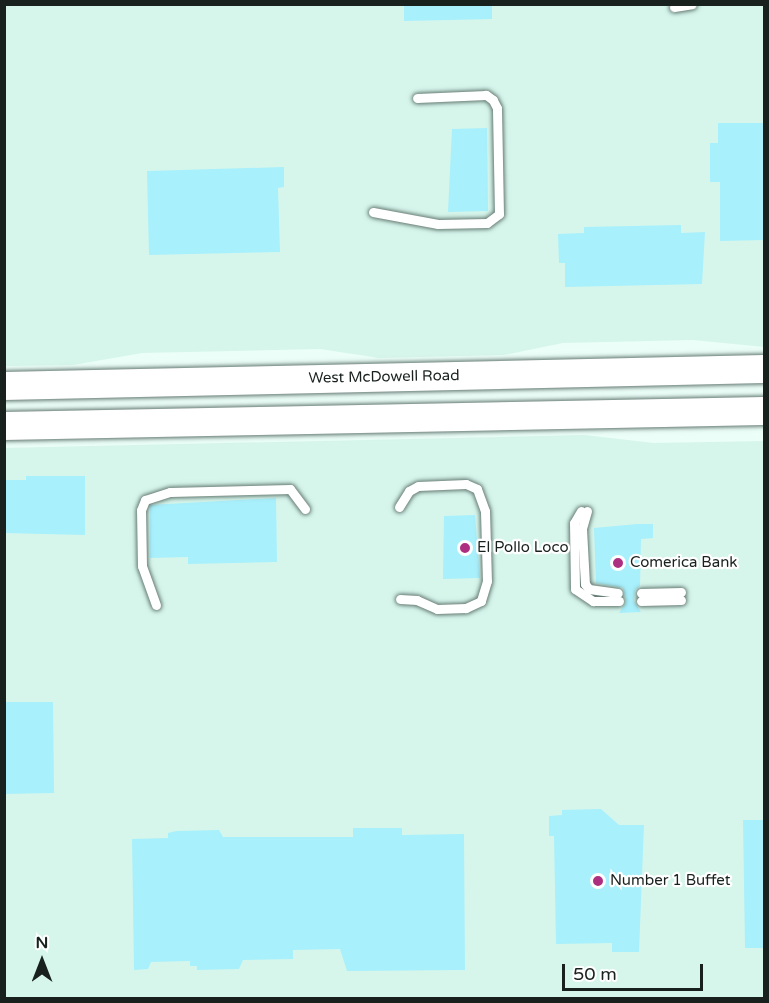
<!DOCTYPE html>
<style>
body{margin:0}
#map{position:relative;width:769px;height:1003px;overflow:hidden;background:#ebfef8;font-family:"Varela Round",sans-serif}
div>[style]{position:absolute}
.built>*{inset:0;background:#d6f6ec}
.building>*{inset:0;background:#a8f0fc}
.roads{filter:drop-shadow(0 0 2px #677c75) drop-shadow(0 0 2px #677c75)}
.service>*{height:9px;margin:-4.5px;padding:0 4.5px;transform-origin:4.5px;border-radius:4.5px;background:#fff}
.primary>*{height:28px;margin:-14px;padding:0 14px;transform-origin:14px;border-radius:14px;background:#fff}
.dots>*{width:16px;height:16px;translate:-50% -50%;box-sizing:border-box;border:3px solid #fff;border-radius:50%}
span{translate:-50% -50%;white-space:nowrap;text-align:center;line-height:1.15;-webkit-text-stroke:4.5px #fff;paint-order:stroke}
.street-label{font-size:15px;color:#19211f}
.poi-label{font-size:15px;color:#19211f}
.left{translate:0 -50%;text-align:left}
.frame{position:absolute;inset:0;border:6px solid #19211f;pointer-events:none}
.north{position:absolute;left:12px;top:931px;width:60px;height:60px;-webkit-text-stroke:4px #fff;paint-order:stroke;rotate:0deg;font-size:16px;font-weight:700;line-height:24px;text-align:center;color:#19211f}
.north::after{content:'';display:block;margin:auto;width:21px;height:27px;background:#19211f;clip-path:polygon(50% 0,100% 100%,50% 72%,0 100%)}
.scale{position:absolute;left:562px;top:964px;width:141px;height:27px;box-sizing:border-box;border:3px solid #19211f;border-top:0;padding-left:8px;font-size:18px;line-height:21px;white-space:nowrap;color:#19211f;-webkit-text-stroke:4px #fff;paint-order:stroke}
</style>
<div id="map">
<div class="built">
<i style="clip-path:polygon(4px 5px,764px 5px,764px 347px,693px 340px,563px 343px,504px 355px,379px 358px,320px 349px,142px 353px,73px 365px,5px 366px)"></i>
<i style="clip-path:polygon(584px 435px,654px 443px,764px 441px,764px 998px,5px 998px,4px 448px)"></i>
</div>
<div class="building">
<i style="clip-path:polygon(404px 4px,492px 4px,492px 19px,404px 21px)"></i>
<i style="clip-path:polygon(718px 123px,765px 123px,765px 240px,720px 241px,720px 182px,710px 182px,710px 143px,718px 143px)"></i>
<i style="clip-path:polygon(487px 128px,488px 211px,448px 212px,452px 129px)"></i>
<i style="clip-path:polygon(284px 167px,284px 187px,278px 188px,280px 252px,149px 255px,147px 171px)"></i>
<i style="clip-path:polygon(681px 225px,681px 233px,705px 232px,702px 284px,565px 287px,565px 263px,559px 263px,558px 234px,584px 233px,584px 227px)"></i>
<i style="clip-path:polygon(26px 476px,85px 476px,85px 535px,4px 533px,4px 480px,26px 480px)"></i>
<i style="clip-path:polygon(276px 498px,277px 562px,188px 564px,188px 557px,150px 558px,150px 505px)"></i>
<i style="clip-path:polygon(475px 515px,480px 578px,443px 579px,444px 516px)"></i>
<i style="clip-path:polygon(637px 524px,653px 524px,653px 538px,641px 539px,640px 586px,635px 590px,634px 601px,641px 612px,619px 613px,626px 602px,623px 588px,596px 583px,594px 528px)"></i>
<i style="clip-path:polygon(4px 702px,53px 702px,54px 793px,4px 794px)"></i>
<i style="clip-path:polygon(601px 809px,619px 825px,644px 825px,639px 952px,612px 952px,612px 943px,556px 944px,554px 836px,549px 836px,549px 816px,562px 815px,562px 810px)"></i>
<i style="clip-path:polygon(743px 820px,765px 820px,765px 948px,745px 948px)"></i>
<i style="clip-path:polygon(353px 828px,402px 828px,402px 835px,464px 834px,465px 970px,347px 971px,340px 949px,293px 950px,293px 959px,243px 960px,239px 969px,197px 970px,197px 966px,190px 966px,190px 961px,151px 962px,148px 969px,134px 970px,132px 839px,168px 838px,168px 833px,176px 831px,219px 830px,223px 837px,353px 837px)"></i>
</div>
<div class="roads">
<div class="service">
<i style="left:674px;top:7px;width:18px;rotate:-9deg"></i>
<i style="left:373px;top:212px;width:66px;rotate:10.5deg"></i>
<i style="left:438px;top:224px;width:49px;rotate:-1.2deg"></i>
<i style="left:487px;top:223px;width:15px;rotate:-37deg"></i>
<i style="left:499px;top:214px;width:106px;rotate:-91.1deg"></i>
<i style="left:497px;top:108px;width:9px;rotate:-117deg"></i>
<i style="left:493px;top:100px;width:9px;rotate:-144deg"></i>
<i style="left:486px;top:95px;width:69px;rotate:177.5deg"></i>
<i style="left:399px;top:507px;width:19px;rotate:-58deg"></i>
<i style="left:409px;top:491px;width:10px;rotate:-29deg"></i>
<i style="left:418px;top:486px;width:48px;rotate:-2.4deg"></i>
<i style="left:466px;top:484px;width:12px;rotate:24deg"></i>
<i style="left:477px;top:489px;width:23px;rotate:70deg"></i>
<i style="left:485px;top:511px;width:70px;rotate:88.4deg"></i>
<i style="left:487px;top:581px;width:21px;rotate:107deg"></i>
<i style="left:481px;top:601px;width:17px;rotate:155deg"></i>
<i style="left:466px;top:608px;width:29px;rotate:178deg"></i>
<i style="left:437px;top:609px;width:22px;rotate:-156deg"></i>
<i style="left:417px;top:600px;width:17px;rotate:-177deg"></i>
<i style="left:581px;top:511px;width:14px;rotate:120deg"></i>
<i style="left:574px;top:523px;width:66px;rotate:89.1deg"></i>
<i style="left:575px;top:589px;width:22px;rotate:34deg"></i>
<i style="left:593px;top:601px;width:26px"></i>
<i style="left:587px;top:511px;width:19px;rotate:106deg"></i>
<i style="left:582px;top:529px;width:55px;rotate:86.9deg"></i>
<i style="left:585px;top:584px;width:6px;rotate:51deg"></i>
<i style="left:589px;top:589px;width:29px;rotate:8deg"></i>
<i style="left:641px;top:593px;width:40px;rotate:-1.4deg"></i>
<i style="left:641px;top:601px;width:40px;rotate:-1.4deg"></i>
<i style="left:156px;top:605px;width:41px;rotate:-109.7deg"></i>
<i style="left:142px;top:566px;width:56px;rotate:-91deg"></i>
<i style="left:141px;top:510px;width:11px;rotate:-68deg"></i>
<i style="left:145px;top:500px;width:26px;rotate:-18deg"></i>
<i style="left:170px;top:492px;width:120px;rotate:-1.4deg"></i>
<i style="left:290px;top:489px;width:25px;rotate:53deg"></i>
</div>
<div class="primary">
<i style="left:4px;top:386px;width:760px;rotate:-1.28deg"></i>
<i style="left:4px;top:426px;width:760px;rotate:-1.13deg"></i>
</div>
</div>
<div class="dots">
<i style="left:465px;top:548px;background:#ad2f7f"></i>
<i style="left:618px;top:563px;background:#ad2f7f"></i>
<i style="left:598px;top:881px;background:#ad2f7f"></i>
</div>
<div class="street-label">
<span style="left:384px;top:377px;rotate:-1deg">West McDowell Road</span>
</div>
<div class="poi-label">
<span class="left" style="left:477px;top:548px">El Pollo Loco</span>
<span class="left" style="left:630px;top:563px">Comerica Bank</span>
<span class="left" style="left:610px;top:881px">Number 1 Buffet</span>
</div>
<div class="frame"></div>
<div class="north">N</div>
<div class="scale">50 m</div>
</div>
